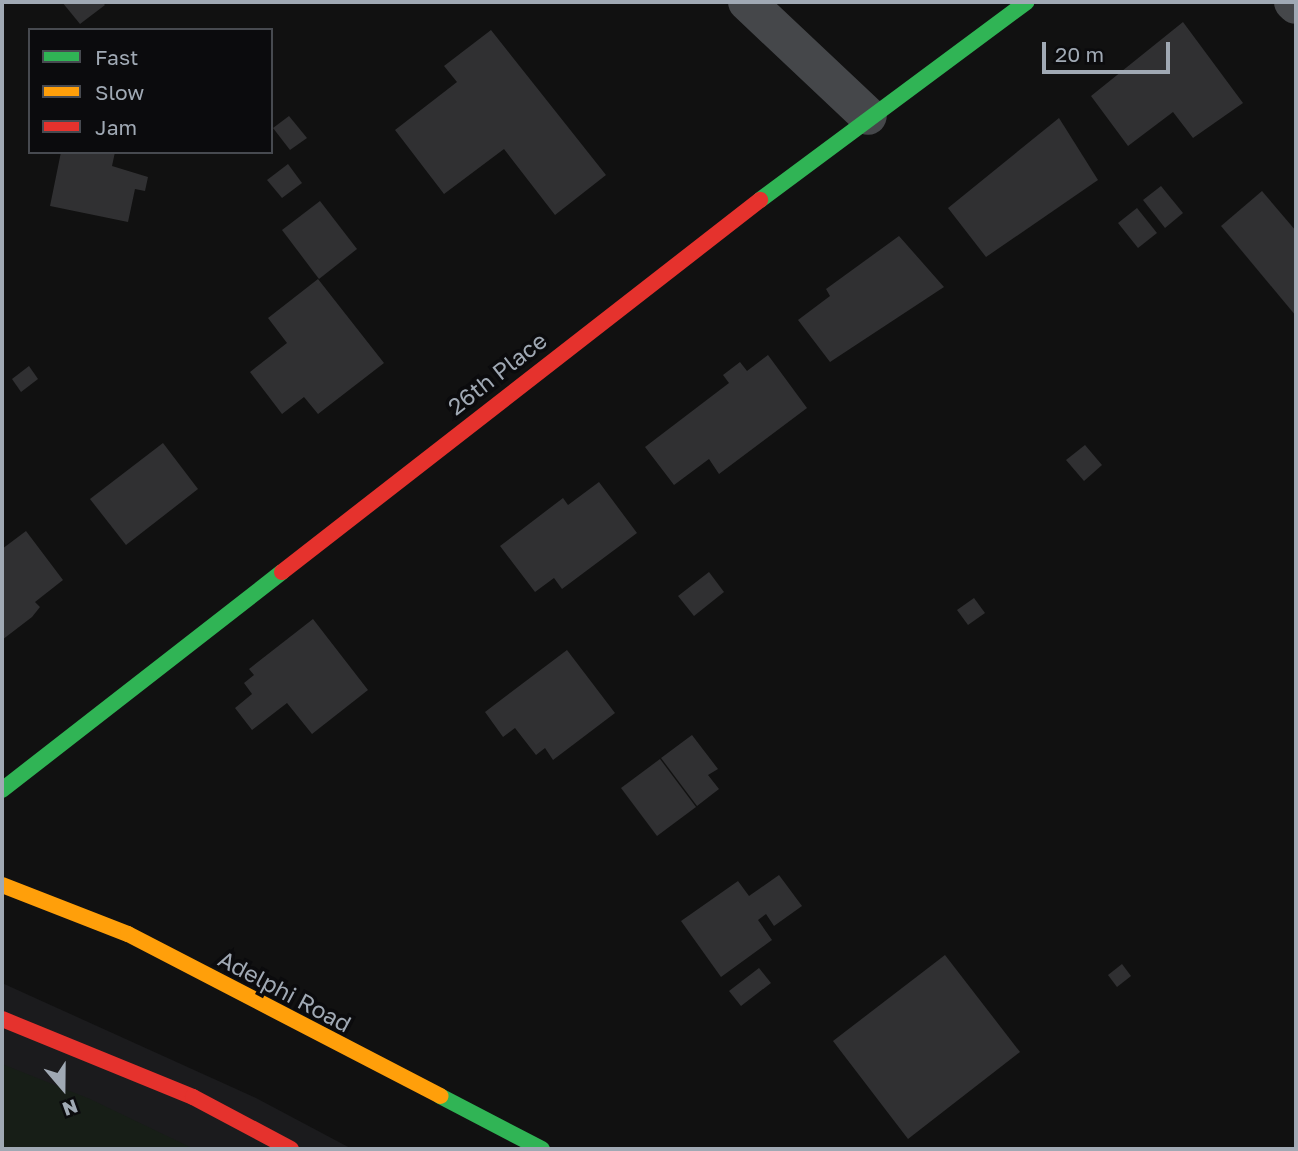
<!DOCTYPE html>
<style>
body{margin:0}
#map{position:relative;width:1298px;height:1151px;overflow:hidden;background:#111;font-family:"Golos Text",sans-serif}
div>[style]{position:absolute}
.built>*{inset:0;background:#1b1b1d}
.green>*{inset:0;background:#171e17}
.building>*{inset:0;background:#303032}
.street>*{height:38px;margin:-19px;padding:0 19px;transform-origin:19px;border-radius:19px;background:#45474a}
.fast>*{height:16px;margin:-8px;padding:0 8px;transform-origin:8px;border-radius:8px;background:#30b455}
.slow>*{height:16px;margin:-8px;padding:0 8px;transform-origin:8px;border-radius:8px;background:#ff9f0a}
.jam>*{height:16px;margin:-8px;padding:0 8px;transform-origin:8px;border-radius:8px;background:#e5322d}
span{translate:-50% -50%;white-space:nowrap;text-align:center;line-height:1.15;-webkit-text-stroke:7px #0b0b0d;paint-order:stroke}
.street-label{font-size:23px;color:#a0a9b4}
.frame{position:absolute;inset:0;border:4px solid #a0a9b4;pointer-events:none}
.legend{position:absolute;left:28px;top:28px;width:245px;height:126px;box-sizing:border-box;background:#0b0b0d;border:2px solid #474a50;margin:0;padding:9px 12px;list-style:none;font-size:21px;color:#a0a9b4}
.legend li{display:flex;align-items:center;gap:14px;height:35px}
.legend b{width:35px;border:2px solid #474a50}
.north{position:absolute;left:28px;top:1053px;width:70px;height:70px;-webkit-text-stroke:5px #0b0b0d;paint-order:stroke;rotate:160deg;font-size:19px;font-weight:700;line-height:28px;text-align:center;color:#a0a9b4}
.north::after{content:'';display:block;margin:auto;width:24px;height:32px;background:#a0a9b4;clip-path:polygon(50% 0,100% 100%,50% 72%,0 100%)}
.scale{position:absolute;left:1042px;top:42px;width:128px;height:32px;box-sizing:border-box;border:4px solid #a0a9b4;border-top:0;padding-left:9px;font-size:21px;line-height:24px;white-space:nowrap;color:#a0a9b4;-webkit-text-stroke:5px #0b0b0d;paint-order:stroke}
</style>
<div id="map">
<div class="built">
<i style="clip-path:polygon(2px 983px,256px 1098px,352px 1149px,2px 1149px)"></i>
</div>
<div class="green">
<i style="clip-path:polygon(2px 1064px,90px 1099px,194px 1149px,2px 1149px)"></i>
</div>
<div class="building">
<i style="clip-path:polygon(62px 2px,102px 2px,105px 5px,80px 24px)"></i>
<i style="clip-path:polygon(1183px 22px,1243px 103px,1193px 138px,1173px 112px,1128px 146px,1091px 96px)"></i>
<i style="clip-path:polygon(491px 30px,606px 175px,555px 215px,504px 149px,444px 194px,395px 130px,457px 82px,444px 66px)"></i>
<i style="clip-path:polygon(289px 116px,307px 138px,290px 150px,273px 128px)"></i>
<i style="clip-path:polygon(1059px 118px,1098px 180px,986px 257px,948px 208px)"></i>
<i style="clip-path:polygon(61px 152px,115px 152px,112px 166px,148px 177px,145px 191px,135px 189px,128px 222px,50px 206px)"></i>
<i style="clip-path:polygon(288px 164px,302px 183px,282px 198px,267px 180px)"></i>
<i style="clip-path:polygon(1161px 186px,1183px 213px,1165px 228px,1143px 200px)"></i>
<i style="clip-path:polygon(1262px 191px,1296px 231px,1296px 316px,1221px 226px)"></i>
<i style="clip-path:polygon(320px 201px,357px 249px,319px 279px,282px 230px)"></i>
<i style="clip-path:polygon(1137px 208px,1157px 233px,1138px 248px,1118px 223px)"></i>
<i style="clip-path:polygon(899px 236px,944px 287px,830px 362px,798px 320px,830px 296px,826px 289px)"></i>
<i style="clip-path:polygon(318px 279px,384px 363px,318px 414px,304px 397px,282px 414px,250px 372px,287px 343px,268px 318px)"></i>
<i style="clip-path:polygon(768px 355px,807px 408px,719px 474px,709px 459px,674px 485px,645px 447px,729px 383px,723px 375px,740px 362px,747px 371px)"></i>
<i style="clip-path:polygon(29px 366px,38px 379px,21px 392px,12px 379px)"></i>
<i style="clip-path:polygon(163px 443px,198px 489px,126px 545px,90px 499px)"></i>
<i style="clip-path:polygon(1085px 445px,1102px 465px,1084px 481px,1066px 460px)"></i>
<i style="clip-path:polygon(599px 482px,637px 533px,562px 589px,554px 578px,535px 592px,500px 546px,563px 498px,568px 505px)"></i>
<i style="clip-path:polygon(26px 531px,63px 580px,35px 602px,40px 607px,32px 617px,2px 640px,2px 549px)"></i>
<i style="clip-path:polygon(709px 572px,724px 592px,694px 616px,678px 596px)"></i>
<i style="clip-path:polygon(974px 598px,985px 613px,968px 625px,957px 610px)"></i>
<i style="clip-path:polygon(313px 619px,368px 690px,312px 734px,287px 703px,252px 730px,235px 708px,252px 694px,244px 683px,254px 675px,249px 669px)"></i>
<i style="clip-path:polygon(567px 650px,615px 713px,553px 760px,545px 748px,536px 755px,515px 728px,503px 737px,485px 712px)"></i>
<i style="clip-path:polygon(692px 735px,718px 769px,708px 775px,719px 789px,697px 806px,661px 758px)"></i>
<i style="clip-path:polygon(660px 759px,696px 807px,657px 836px,621px 788px)"></i>
<i style="clip-path:polygon(779px 875px,802px 906px,774px 926px,766px 914px,758px 920px,772px 940px,721px 977px,681px 921px,738px 881px,749px 896px)"></i>
<i style="clip-path:polygon(945px 955px,1020px 1052px,908px 1139px,833px 1041px)"></i>
<i style="clip-path:polygon(1122px 964px,1131px 976px,1117px 987px,1108px 975px)"></i>
<i style="clip-path:polygon(759px 968px,771px 983px,741px 1006px,729px 991px)"></i>
</div>
<div class="street">
<i style="left:747px;top:2px;width:166px;rotate:43.3deg"></i>
<i style="left:1293px;top:2px;width:4px;rotate:45deg"></i>
</div>
<div class="fast">
<i style="left:760px;top:200px;width:332px;rotate:-36.6deg"></i>
<i style="left:2px;top:790px;width:355px;rotate:-37.9deg"></i>
<i style="left:440px;top:1096px;width:115px;rotate:27.5deg"></i>
</div>
<div class="slow">
<i style="left:2px;top:885px;width:135px;rotate:21.3deg"></i>
<i style="left:128px;top:934px;width:352px;rotate:27.4deg"></i>
</div>
<div class="jam">
<i style="left:282px;top:572px;width:606px;rotate:-37.89deg"></i>
<i style="left:2px;top:1019px;width:206px;rotate:22.2deg"></i>
<i style="left:193px;top:1097px;width:111px;rotate:28deg"></i>
</div>
<div class="street-label">
<span style="left:497px;top:373px;rotate:-38deg">26th Place</span>
<span style="left:285px;top:991px;rotate:28deg">Adelphi Road</span>
</div>
<div class="frame"></div>
<ul class="legend">
<li><b style="height:9px;background:#30b455"></b>Fast</li>
<li><b style="height:9px;background:#ff9f0a"></b>Slow</li>
<li><b style="height:9px;background:#e5322d"></b>Jam</li>
</ul>
<div class="north">N</div>
<div class="scale">20 m</div>
</div>
